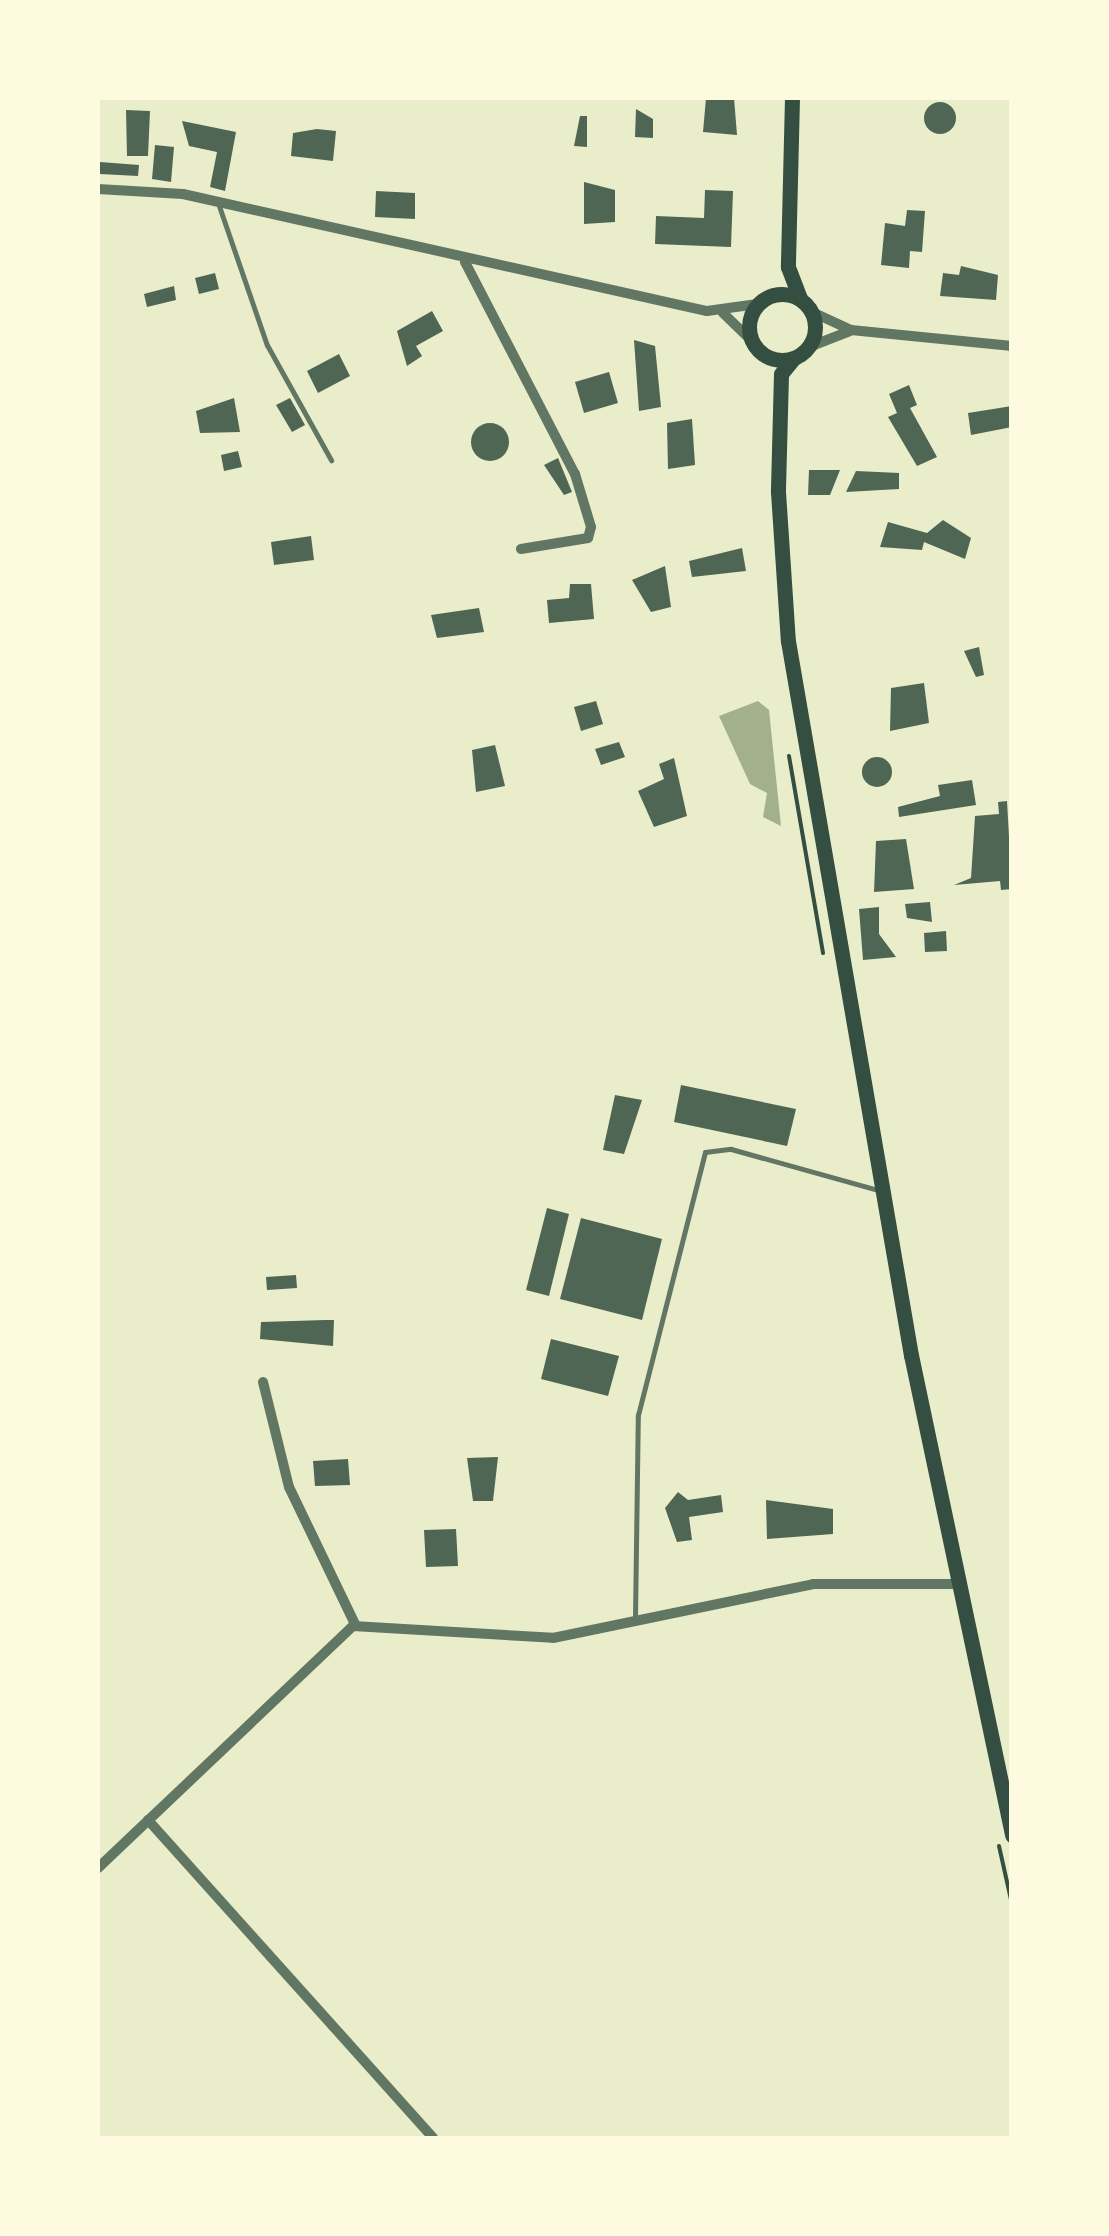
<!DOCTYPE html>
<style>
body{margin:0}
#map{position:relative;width:1109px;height:2236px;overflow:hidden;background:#e9edc9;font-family:Karla,sans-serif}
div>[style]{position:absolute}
.water>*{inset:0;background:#a3b18a}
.building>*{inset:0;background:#4f6655}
.round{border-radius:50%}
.path>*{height:4px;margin:-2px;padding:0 2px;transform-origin:2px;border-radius:2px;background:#344e41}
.service>*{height:5px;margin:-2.5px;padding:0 2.5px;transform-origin:2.5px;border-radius:2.5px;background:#617663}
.minor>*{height:10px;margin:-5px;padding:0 5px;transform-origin:5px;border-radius:5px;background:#617663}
.secondary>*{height:15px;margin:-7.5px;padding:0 7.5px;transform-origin:7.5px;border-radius:7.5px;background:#344e41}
.secondary>.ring{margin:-7.5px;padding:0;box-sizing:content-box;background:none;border:15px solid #344e41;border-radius:50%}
span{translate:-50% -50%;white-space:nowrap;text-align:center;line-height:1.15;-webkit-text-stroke:8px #fefae0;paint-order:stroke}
.frame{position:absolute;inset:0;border:100px solid #fefae0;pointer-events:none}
</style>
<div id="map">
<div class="water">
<i style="clip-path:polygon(758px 701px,769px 710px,781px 826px,763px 817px,767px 793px,750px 784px,719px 716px)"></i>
</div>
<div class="building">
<i style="clip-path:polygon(706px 98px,734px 98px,737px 135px,703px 132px)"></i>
<i class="round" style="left:924px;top:102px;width:32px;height:32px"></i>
<i style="clip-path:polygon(636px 109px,653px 119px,653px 138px,635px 137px)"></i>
<i style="clip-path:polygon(126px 110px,150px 111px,148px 156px,127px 156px)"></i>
<i style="clip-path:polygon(580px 116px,587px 116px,587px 147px,574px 146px)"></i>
<i style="clip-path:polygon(182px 121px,236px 132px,225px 191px,210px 187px,217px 152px,189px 146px)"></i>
<i style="clip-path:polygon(317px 129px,336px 131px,333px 161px,291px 156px,293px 133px)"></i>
<i style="clip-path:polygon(155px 145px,174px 147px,171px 182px,152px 179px)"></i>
<i style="clip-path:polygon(100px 162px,139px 165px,138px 176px,100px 174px)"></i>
<i style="clip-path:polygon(584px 182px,615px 190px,615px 222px,584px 224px)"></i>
<i style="clip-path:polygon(705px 190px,733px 191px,731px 247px,655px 244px,656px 216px,704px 218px)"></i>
<i style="clip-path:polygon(376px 191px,415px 193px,415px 219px,375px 217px)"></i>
<i style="clip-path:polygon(907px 210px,925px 211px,922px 252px,910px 251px,909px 268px,881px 265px,885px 223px,905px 226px)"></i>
<i style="clip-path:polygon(961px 266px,998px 275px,996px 300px,940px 296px,943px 273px,959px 275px)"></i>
<i style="clip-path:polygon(215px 273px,219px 289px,199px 294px,195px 278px)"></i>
<i style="clip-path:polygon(174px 286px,176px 300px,147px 307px,144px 294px)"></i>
<i style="clip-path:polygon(432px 311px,443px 331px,416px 346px,422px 356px,407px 366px,397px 331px)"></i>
<i style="clip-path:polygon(634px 340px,655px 346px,661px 407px,639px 411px)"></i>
<i style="clip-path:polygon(339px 354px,350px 376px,318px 393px,307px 371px)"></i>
<i style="clip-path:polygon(609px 372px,618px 403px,584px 413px,575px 382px)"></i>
<i style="clip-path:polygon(909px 385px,917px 405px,910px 408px,937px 457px,917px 466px,888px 417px,897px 413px,889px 394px)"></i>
<i style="clip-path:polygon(234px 398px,240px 432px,200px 433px,196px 411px)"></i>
<i style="clip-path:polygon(290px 398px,305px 425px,292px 432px,276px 405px)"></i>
<i style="clip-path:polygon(1012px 406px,1012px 427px,971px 435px,968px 413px)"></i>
<i style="clip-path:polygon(692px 419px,695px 465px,668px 469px,667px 423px)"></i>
<i class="round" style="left:471px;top:423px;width:38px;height:38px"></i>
<i style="clip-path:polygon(238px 451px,242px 467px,224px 471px,221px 455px)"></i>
<i style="clip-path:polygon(558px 458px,572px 492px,564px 495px,544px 465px)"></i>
<i style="clip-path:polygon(809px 470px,840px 470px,830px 495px,808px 495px)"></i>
<i style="clip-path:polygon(856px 471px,899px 473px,899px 489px,846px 492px)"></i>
<i style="clip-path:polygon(943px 520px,971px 538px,965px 559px,924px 542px,922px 550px,880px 547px,888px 522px,927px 533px)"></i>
<i style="clip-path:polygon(311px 536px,314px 560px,274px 565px,271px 542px)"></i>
<i style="clip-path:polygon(742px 548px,746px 571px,692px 577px,689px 561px)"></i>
<i style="clip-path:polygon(665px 566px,671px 607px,651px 612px,632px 580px)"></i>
<i style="clip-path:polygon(570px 584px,591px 584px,594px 619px,549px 623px,547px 600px,569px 598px)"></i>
<i style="clip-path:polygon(479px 608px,484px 632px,437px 638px,431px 615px)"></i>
<i style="clip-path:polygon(979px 647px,984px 675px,976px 677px,964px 651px)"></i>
<i style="clip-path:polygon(924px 683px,929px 723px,890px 731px,891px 688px)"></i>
<i style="clip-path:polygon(596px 701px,603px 724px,581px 731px,574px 707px)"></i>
<i style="clip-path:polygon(619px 742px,625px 757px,601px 765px,595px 749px)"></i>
<i style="clip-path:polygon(495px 745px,505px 786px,476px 792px,472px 750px)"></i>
<i class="round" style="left:862px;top:757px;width:30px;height:30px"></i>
<i style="clip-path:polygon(674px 758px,687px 816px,654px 827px,638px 791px,664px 779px,659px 764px)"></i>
<i style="clip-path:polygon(972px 780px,976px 805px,899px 817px,898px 807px,940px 796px,938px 785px)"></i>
<i style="clip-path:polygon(1007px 801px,1012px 889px,1001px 890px,1000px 881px,954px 885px,971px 878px,975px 816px,999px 814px,998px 802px)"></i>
<i style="clip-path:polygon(906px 839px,914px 889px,874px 892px,876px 841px)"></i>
<i style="clip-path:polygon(930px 902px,932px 922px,907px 918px,905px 904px)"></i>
<i style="clip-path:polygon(879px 907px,879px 934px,896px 957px,863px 960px,859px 909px)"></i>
<i style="clip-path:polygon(946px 931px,947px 951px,925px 952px,924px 933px)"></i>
<i style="clip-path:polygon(681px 1085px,796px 1109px,787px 1146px,674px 1122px)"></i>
<i style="clip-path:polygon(615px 1095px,642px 1100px,624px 1154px,603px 1150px)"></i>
<i style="clip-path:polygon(547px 1208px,569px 1214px,549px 1296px,526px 1290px)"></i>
<i style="clip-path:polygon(581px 1218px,662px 1239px,642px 1320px,560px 1299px)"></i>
<i style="clip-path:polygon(296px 1275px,297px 1288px,267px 1290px,266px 1277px)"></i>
<i style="clip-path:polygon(325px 1320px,334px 1320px,333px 1346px,260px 1339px,261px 1322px)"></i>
<i style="clip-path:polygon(551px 1339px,619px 1356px,608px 1396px,541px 1379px)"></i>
<i style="clip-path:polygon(498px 1457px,493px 1501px,473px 1501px,467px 1458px)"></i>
<i style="clip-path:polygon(348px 1459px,350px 1485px,315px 1486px,313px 1461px)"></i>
<i style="clip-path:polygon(678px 1492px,688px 1500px,721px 1495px,723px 1512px,689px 1517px,692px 1540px,677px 1542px,665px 1508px)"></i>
<i style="clip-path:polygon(766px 1500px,833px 1509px,833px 1534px,767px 1539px)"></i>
<i style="clip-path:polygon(456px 1529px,458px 1566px,426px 1567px,424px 1530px)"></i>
</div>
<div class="path">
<i style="left:789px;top:756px;width:200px;rotate:80.2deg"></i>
<i style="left:999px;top:1846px;width:59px;rotate:77.4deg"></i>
</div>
<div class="service">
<i style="left:218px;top:203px;width:150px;rotate:71deg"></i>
<i style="left:267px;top:345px;width:132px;rotate:60.9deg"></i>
<i style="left:635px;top:1618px;width:203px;rotate:-89.2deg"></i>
<i style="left:638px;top:1415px;width:271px;rotate:-75.7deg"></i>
<i style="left:705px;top:1152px;width:26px;rotate:-7deg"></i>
<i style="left:731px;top:1149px;width:153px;rotate:15.6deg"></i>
</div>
<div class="minor">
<i style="left:98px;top:189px;width:85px;rotate:3.4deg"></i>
<i style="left:183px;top:194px;width:537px;rotate:12.59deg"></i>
<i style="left:707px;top:311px;width:51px;rotate:-7.8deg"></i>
<i style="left:465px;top:262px;width:239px;rotate:62.6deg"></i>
<i style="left:575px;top:474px;width:55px;rotate:73.2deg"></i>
<i style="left:591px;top:527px;width:11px;rotate:105deg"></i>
<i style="left:588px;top:538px;width:68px;rotate:170.7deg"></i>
<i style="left:812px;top:312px;width:43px;rotate:24.8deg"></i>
<i style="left:851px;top:330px;width:162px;rotate:5.7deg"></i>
<i style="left:723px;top:313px;width:40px;rotate:44deg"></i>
<i style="left:809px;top:347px;width:44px;rotate:-21.3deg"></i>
<i style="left:263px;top:1382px;width:108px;rotate:76.1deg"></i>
<i style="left:289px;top:1487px;width:154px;rotate:64.3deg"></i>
<i style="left:148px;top:1820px;width:427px;rotate:48.1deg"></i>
<i style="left:98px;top:1868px;width:352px;rotate:-43.5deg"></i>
<i style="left:353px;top:1626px;width:200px;rotate:3.4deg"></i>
<i style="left:553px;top:1638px;width:266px;rotate:-11.7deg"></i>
<i style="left:813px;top:1584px;width:146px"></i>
</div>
<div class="secondary">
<i style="left:792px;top:98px;width:169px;rotate:91.4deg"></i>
<i style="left:788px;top:267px;width:34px;rotate:69deg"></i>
<i class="ring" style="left:749px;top:294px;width:51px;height:51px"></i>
<i style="left:793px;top:359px;width:19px;rotate:129deg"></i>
<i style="left:781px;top:374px;width:118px;rotate:91.5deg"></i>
<i style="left:778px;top:492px;width:149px;rotate:86.2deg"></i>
<i style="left:788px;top:641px;width:725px;rotate:80.23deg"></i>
<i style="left:911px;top:1355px;width:491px;rotate:78.1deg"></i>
</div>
<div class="frame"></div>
</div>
